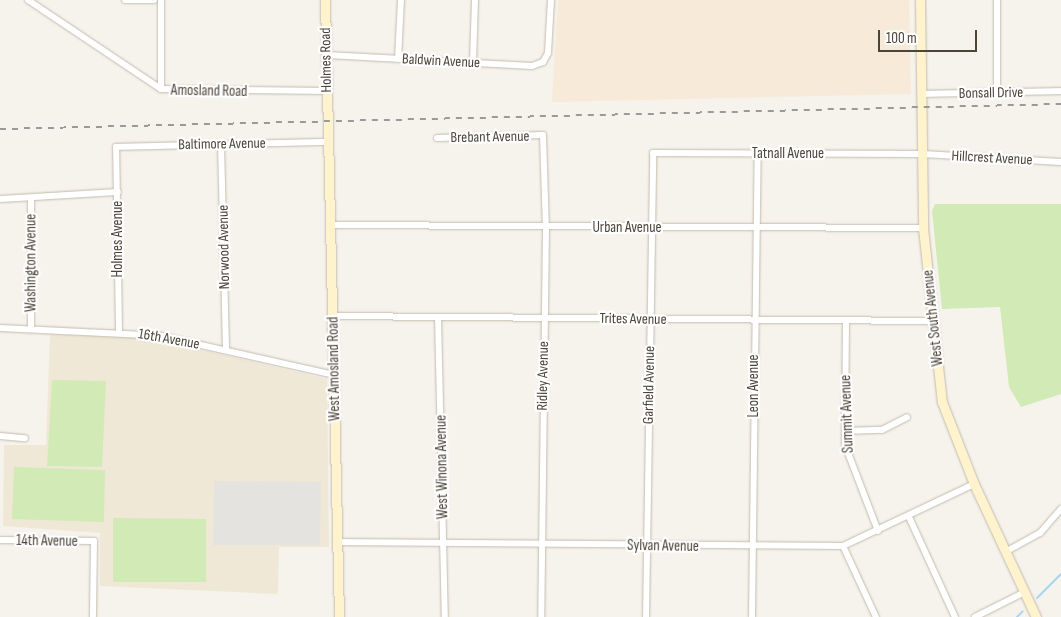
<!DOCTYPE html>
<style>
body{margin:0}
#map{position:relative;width:1061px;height:617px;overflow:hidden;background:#f6f3ec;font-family:"Sofia Sans Condensed",sans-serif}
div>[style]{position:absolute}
.commercial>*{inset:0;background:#f7ead8}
.education>*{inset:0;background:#efe8d6}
.green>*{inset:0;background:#d2eab5}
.parking>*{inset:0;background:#e5e3e0}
.stream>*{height:2px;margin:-1px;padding:0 1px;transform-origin:1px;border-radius:1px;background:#a9d4f2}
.roads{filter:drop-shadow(0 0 1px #c2bbae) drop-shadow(0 0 1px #c2bbae)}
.street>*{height:6px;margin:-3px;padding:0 3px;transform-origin:3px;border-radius:3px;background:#fff}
.secondary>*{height:9px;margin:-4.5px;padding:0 4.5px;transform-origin:4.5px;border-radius:4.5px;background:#fff3cd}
.rail>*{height:2px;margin-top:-1px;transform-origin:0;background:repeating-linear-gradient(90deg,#9a9a9a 0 6px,transparent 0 12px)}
span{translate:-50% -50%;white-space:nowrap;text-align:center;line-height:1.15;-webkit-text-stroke:4.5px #fff;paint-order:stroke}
.street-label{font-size:15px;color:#4b4439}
.scale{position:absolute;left:878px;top:30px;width:99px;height:22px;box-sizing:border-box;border:2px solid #4b4439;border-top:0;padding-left:6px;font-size:15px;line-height:18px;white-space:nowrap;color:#4b4439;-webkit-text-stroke:4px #fff;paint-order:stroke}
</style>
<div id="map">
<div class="commercial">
<i style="clip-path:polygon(558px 0,909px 0,911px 94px,552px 102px)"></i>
</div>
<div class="education">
<i style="clip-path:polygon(50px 335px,118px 336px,171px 343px,327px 379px,329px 547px,279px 547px,278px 594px,100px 586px,100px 533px,3px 526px,4px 445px,46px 445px)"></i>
</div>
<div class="green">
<i style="clip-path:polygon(935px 204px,1061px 204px,1061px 394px,1021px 407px,1009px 387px,1000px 307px,942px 309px,932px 211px)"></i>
<i style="clip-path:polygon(52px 380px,106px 381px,102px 467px,47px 466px)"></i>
<i style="clip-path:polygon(14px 467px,105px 470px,104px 522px,12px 519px)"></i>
<i style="clip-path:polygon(113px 518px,206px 519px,206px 582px,113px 582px)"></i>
</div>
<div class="parking">
<i style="clip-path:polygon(214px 481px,321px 482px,320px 545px,213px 545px)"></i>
</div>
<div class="stream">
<i style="left:1037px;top:598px;width:34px;rotate:-45deg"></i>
<i style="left:1017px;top:617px;width:8px;rotate:-45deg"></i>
</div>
<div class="roads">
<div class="street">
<i style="left:28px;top:0;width:160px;rotate:33.8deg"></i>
<i style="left:161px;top:89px;width:166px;rotate:0.7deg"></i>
<i style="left:125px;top:0;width:29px"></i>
<i style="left:161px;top:0;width:89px;rotate:90deg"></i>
<i style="left:997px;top:0;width:93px;rotate:90deg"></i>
<i style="left:327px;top:55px;width:205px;rotate:3.1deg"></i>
<i style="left:532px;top:66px;width:12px;rotate:-20deg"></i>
<i style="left:543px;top:62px;width:10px;rotate:-61deg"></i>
<i style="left:548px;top:53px;width:53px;rotate:-86.8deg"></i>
<i style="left:398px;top:59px;width:59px;rotate:-87.1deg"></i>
<i style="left:473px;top:63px;width:63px;rotate:-88.2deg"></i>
<i style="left:922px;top:94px;width:139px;rotate:-1.2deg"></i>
<i style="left:437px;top:138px;width:106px;rotate:-1.6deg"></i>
<i style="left:543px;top:135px;width:93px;rotate:88.2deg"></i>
<i style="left:546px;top:228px;width:389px;rotate:90.7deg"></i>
<i style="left:221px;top:144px;width:206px;rotate:88.6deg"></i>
<i style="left:0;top:199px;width:118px;rotate:-3.4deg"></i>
<i style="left:330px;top:225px;width:593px;rotate:0.29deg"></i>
<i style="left:333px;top:316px;width:601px;rotate:0.48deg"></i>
<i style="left:438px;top:317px;width:300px;rotate:88.7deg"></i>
<i style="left:846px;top:321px;width:124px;rotate:90.5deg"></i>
<i style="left:845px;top:445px;width:92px;rotate:69deg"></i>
<i style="left:0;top:328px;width:161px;rotate:2.8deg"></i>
<i style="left:161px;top:336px;width:177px;rotate:12.7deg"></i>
<i style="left:31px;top:328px;width:130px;rotate:-90deg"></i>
<i style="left:119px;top:331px;width:184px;rotate:-90.9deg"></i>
<i style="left:116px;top:147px;width:212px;rotate:-1.4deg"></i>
<i style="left:845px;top:431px;width:37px;rotate:-2deg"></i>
<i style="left:882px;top:430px;width:28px;rotate:-27deg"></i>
<i style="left:0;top:436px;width:25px;rotate:5deg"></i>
<i style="left:909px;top:517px;width:110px;rotate:65.3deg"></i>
<i style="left:0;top:540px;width:94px;rotate:0.6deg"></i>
<i style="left:94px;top:541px;width:76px;rotate:90.8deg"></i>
<i style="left:338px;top:542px;width:505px;rotate:0.45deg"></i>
<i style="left:843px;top:546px;width:145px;rotate:-25.3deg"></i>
<i style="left:843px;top:546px;width:78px;rotate:65.1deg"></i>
<i style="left:1007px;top:551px;width:38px;rotate:-29deg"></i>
<i style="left:1040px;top:533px;width:32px;rotate:-49deg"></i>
<i style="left:646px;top:617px;width:464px;rotate:-89.1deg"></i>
<i style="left:653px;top:153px;width:270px;rotate:0.2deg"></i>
<i style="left:923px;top:154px;width:138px;rotate:3.3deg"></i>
<i style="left:752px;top:617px;width:462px;rotate:-89.3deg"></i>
<i style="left:975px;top:617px;width:56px;rotate:-26.6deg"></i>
</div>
<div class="secondary">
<i style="left:325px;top:0;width:617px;rotate:88.7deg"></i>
<i style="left:920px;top:0;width:228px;rotate:89.2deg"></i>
<i style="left:923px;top:228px;width:175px;rotate:83.8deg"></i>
<i style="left:942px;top:402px;width:88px;rotate:68.7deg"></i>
<i style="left:974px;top:484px;width:147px;rotate:65deg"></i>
</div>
</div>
<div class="rail">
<i style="left:0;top:129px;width:1061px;rotate:-1.35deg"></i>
</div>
<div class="street-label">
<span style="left:326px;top:60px;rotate:-91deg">Holmes Road</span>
<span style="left:441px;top:61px;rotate:3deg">Baldwin Avenue</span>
<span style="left:209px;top:91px;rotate:1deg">Amosland Road</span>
<span style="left:991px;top:93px;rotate:-1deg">Bonsall Drive</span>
<span style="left:490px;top:137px;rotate:-1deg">Brebant Avenue</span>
<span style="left:222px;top:144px;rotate:-1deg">Baltimore Avenue</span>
<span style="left:788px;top:154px">Tatnall Avenue</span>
<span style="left:992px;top:158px;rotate:3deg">Hillcrest Avenue</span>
<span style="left:627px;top:228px">Urban Avenue</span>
<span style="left:118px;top:239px;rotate:-90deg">Holmes Avenue</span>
<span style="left:224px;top:247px;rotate:-91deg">Norwood Avenue</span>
<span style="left:31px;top:263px;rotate:-90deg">Washington Avenue</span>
<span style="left:933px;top:318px;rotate:-96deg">West South Avenue</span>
<span style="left:633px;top:319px;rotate:1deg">Trites Avenue</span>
<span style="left:169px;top:339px;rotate:10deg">16th Avenue</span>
<span style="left:334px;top:369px;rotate:-91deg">West Amosland Road</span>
<span style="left:543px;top:376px;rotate:-89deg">Ridley Avenue</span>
<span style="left:649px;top:385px;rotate:-89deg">Garfield Avenue</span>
<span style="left:754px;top:386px;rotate:-90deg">Leon Avenue</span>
<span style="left:847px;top:414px;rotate:-92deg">Summit Avenue</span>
<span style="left:442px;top:467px;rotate:-91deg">West Winona Avenue</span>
<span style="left:47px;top:541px;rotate:1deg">14th Avenue</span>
<span style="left:663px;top:546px;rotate:1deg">Sylvan Avenue</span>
</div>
<div class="scale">100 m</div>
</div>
